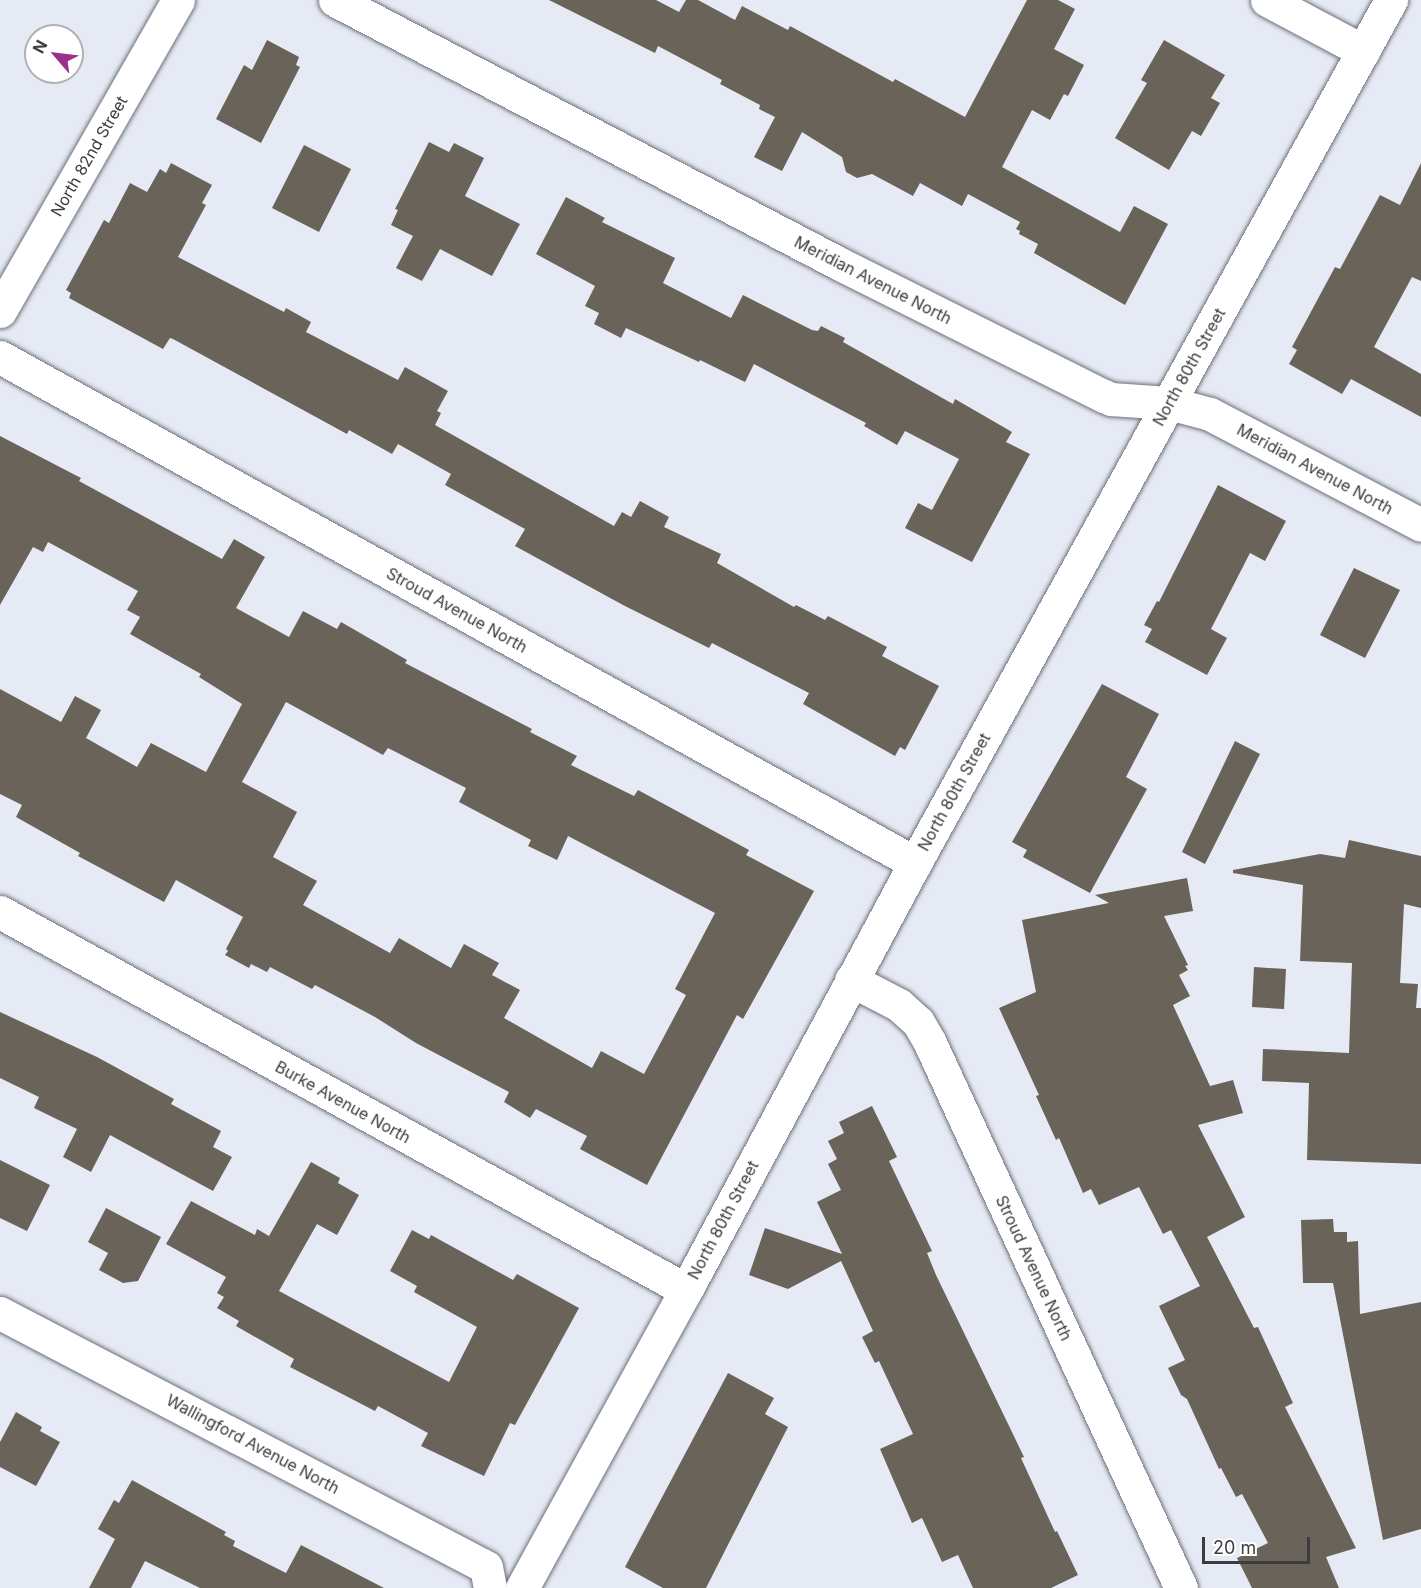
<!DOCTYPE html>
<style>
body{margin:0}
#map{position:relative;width:1421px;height:1588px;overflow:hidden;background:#e6eaf5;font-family:Inter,sans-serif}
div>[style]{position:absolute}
.building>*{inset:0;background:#69635a}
.roads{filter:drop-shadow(0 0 2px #6d707a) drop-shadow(0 0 2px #6d707a)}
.minor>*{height:33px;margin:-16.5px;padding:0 16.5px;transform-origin:16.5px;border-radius:16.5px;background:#fff}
.tertiary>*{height:33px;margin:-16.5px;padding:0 16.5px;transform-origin:16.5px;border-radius:16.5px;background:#fff}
span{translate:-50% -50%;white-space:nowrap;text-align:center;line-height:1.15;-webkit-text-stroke:6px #fff;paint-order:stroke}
.street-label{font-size:16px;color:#3b3c41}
.north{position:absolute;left:24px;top:24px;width:60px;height:60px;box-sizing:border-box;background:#fff;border:2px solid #b1b1b3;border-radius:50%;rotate:298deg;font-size:16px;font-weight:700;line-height:24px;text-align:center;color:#3b3c41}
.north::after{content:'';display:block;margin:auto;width:21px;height:27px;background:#9d2f8f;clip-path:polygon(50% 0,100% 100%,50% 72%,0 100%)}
.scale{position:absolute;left:1202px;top:1537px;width:108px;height:27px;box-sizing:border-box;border:3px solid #3b3c41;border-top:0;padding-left:8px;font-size:18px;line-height:21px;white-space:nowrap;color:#3b3c41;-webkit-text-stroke:4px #fff;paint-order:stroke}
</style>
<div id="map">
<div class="building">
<i style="clip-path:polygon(549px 0,656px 0,679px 12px,686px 0,698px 0,735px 20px,742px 6px,788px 30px,790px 26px,893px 82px,895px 79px,965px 117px,1027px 0,1058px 0,1075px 9px,1054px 49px,1084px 65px,1068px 96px,1064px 94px,1050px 120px,1032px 110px,1002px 167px,1120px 232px,1134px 206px,1168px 224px,1125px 305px,1034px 253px,1038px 244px,1019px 234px,1020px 231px,1016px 229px,1020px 222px,968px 194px,962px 206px,920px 183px,913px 196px,872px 174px,857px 178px,846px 172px,842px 157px,802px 132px,782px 171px,754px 157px,775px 117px,759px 109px,760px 105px,720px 84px,722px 80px,658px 46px,655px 53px)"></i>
<i style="clip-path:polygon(267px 40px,299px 57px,296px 65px,300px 67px,261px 143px,216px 119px,244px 65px,252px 70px)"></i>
<i style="clip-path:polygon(1164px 40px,1225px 75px,1211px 98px,1220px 103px,1201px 136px,1192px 131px,1169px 170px,1115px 138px,1147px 83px,1141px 80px)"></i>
<i style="clip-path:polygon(429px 142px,449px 152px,454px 143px,484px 158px,465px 196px,520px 224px,492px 276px,440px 249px,422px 281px,396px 268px,413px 236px,391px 225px,398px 210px,395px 209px)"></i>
<i style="clip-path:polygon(304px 145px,351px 169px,319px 232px,272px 208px)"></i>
<i style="clip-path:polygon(171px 163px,212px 185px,202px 203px,206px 205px,178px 257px,284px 312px,286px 308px,311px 322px,306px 332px,398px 380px,405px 367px,448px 391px,437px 411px,441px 413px,435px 425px,614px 526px,622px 512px,631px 517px,640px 501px,669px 517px,664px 527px,721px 554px,717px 563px,794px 607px,796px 605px,825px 620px,828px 616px,887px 647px,882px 656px,939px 686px,905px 750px,900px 747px,895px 756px,803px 704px,809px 693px,712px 643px,709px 648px,623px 605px,515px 546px,525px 529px,445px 485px,451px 474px,398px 444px,392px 454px,349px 430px,347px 434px,173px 339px,170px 338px,163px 349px,69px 298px,71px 293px,66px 290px,104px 220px,109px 223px,130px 183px,147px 192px,160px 169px,166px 173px)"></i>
<i style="clip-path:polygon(1421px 163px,1421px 281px,1412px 277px,1374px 347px,1421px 374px,1421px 417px,1351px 379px,1342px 394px,1289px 364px,1297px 350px,1292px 347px,1335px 267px,1340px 269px,1380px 195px,1400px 205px)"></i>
<i style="clip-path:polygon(566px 197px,605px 218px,602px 222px,675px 258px,663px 283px,731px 318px,743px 295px,812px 330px,818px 331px,821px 326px,845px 338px,843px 342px,953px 404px,955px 399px,1012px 432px,1006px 442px,1030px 454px,972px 562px,905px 528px,918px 503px,932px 510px,959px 459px,905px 431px,897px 445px,864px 426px,866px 423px,754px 364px,745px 382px,700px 360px,699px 362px,626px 328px,621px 338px,594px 324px,599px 313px,585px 306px,595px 286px,536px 254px)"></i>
<i style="clip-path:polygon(evenodd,0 436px,81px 478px,79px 481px,222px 559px,234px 539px,265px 557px,236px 608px,289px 637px,303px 611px,337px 629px,341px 622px,407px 660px,405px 663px,532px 729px,530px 732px,577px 756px,571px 765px,634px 796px,638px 790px,749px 850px,746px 855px,814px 891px,743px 1019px,737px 1015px,647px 1185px,580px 1149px,587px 1136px,536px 1109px,530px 1118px,504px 1102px,509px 1092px,416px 1043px,375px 1017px,315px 985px,312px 989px,270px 967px,267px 972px,251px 964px,249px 968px,225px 955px,228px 951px,226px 949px,243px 917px,176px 880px,164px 902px,78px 856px,80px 853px,16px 817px,22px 805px,0 794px,0 689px,61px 722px,75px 696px,101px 710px,86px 738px,137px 767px,151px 743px,206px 772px,242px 704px,199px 677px,201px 674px,130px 634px,140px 617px,127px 610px,138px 591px,48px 542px,43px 552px,33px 547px,0 605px,0 436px,286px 702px,383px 755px,388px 748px,466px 788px,459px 802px,531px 840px,528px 846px,557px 860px,568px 836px,715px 913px,675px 989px,686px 995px,644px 1074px,601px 1051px,592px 1068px,504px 1018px,520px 990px,492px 975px,499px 963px,464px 944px,451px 968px,399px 938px,390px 953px,303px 905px,317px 881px,273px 857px,297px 812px,242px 782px,286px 702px)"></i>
<i style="clip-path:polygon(1218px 485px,1286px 521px,1265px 561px,1250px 553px,1211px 629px,1227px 638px,1207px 675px,1145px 642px,1152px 629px,1144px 625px,1157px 601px,1159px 602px)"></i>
<i style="clip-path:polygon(1354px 568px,1400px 590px,1365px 658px,1320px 635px)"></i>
<i style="clip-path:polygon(1102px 684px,1159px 714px,1126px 777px,1147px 789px,1090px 893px,1023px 857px,1027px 850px,1012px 842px)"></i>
<i style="clip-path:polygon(1235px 741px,1260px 754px,1205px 864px,1182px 852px)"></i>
<i style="clip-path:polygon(1349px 840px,1421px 856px,1421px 908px,1404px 904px,1400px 983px,1418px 984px,1416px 1008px,1421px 1008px,1421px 1164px,1307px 1160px,1309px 1083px,1262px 1081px,1263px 1049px,1349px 1053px,1352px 963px,1300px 961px,1303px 885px,1233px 873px,1233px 870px,1320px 854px,1345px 858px)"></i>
<i style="clip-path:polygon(1187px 878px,1193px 911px,1164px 916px,1188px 965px,1185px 966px,1188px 970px,1179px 975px,1190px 996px,1173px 1005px,1210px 1086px,1233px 1080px,1243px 1113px,1198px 1125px,1245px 1217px,1207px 1237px,1254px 1328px,1258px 1327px,1293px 1403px,1285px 1407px,1356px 1548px,1326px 1557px,1339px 1588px,1252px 1588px,1237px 1558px,1268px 1543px,1242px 1494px,1236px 1497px,1221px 1468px,1219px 1469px,1187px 1399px,1181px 1395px,1168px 1368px,1185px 1360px,1159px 1306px,1200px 1286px,1171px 1230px,1163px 1234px,1139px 1187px,1099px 1205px,1091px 1189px,1083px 1193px,1059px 1138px,1056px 1140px,1036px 1096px,1039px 1095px,999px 1008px,1036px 992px,1022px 920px,1109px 903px,1095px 895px)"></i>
<i style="clip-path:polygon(1254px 967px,1286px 969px,1284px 1009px,1252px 1007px)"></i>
<i style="clip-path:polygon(0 1012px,97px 1057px,174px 1099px,171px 1104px,221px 1131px,213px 1147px,232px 1157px,213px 1191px,110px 1135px,91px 1172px,63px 1157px,77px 1129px,34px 1108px,39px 1097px,0 1078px)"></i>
<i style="clip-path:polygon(872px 1106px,897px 1157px,889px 1161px,932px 1251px,927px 1253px,936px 1275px,1024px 1457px,1021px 1458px,1055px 1532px,1057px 1531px,1078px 1575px,1051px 1588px,973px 1588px,958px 1555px,942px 1562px,922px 1518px,912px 1523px,880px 1449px,913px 1434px,879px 1361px,875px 1363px,862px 1337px,873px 1331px,841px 1261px,788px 1289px,749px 1275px,765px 1228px,842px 1254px,817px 1202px,841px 1190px,828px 1164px,837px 1159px,828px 1141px,844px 1133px,839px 1122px)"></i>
<i style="clip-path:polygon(0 1160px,50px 1185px,27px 1231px,0 1218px)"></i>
<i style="clip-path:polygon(311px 1162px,340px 1178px,338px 1183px,359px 1195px,337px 1235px,317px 1224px,279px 1291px,449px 1382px,477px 1327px,414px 1292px,417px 1286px,390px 1271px,412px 1230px,429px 1239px,431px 1235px,513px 1280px,517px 1274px,579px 1308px,515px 1425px,510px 1423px,484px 1476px,421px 1446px,428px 1433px,378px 1406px,375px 1411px,290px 1367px,294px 1359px,236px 1326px,239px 1321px,217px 1308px,224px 1297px,217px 1293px,226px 1277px,166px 1244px,191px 1201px,255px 1235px,257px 1229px,269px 1236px)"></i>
<i style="clip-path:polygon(106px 1208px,161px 1237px,138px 1281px,123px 1283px,99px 1270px,108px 1253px,88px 1242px)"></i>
<i style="clip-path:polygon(1333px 1219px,1334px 1232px,1347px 1232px,1347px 1242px,1358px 1241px,1360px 1314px,1421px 1302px,1421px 1529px,1383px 1540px,1333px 1283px,1303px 1283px,1301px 1220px)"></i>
<i style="clip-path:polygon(728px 1373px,774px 1398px,765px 1414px,788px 1427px,706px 1588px,663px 1588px,625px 1567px)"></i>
<i style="clip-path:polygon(16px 1412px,42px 1427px,40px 1431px,60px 1442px,36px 1486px,0 1467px,0 1442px)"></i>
<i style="clip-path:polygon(132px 1480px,226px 1532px,224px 1535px,235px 1541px,233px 1546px,286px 1573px,301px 1545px,384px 1588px,200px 1588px,145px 1561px,131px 1588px,89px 1588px,115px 1539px,98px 1529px,114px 1500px,119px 1503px)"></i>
</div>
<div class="roads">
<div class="minor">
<i style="left:335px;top:0;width:568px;rotate:27.6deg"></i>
<i style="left:838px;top:263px;width:297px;rotate:26.6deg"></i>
<i style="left:1104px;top:396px;width:8px;rotate:23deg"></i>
<i style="left:1111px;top:399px;width:58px;rotate:3.9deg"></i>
<i style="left:1169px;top:403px;width:42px;rotate:15deg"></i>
<i style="left:1210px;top:414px;width:238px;rotate:27.7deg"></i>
<i style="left:1267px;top:0;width:109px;rotate:28deg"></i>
<i style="left:0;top:311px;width:358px;rotate:-60.2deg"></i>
<i style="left:0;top:357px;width:1046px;rotate:28.94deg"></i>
<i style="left:0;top:912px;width:783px;rotate:28.86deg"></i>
</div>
<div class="tertiary">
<i style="left:851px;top:980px;width:54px;rotate:27.5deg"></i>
<i style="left:899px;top:1005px;width:25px;rotate:42deg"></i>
<i style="left:918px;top:1022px;width:24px;rotate:60deg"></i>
<i style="left:930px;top:1043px;width:600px;rotate:65.27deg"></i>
<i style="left:0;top:1313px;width:548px;rotate:27.59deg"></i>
<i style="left:486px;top:1567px;width:21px;rotate:79deg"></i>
<i style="left:522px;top:1588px;width:340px;rotate:-61.2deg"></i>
<i style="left:686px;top:1290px;width:485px;rotate:-61.8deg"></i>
<i style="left:915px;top:863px;width:986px;rotate:-61.12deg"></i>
</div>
</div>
<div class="street-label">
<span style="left:89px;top:156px;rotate:-60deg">North 82nd Street</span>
<span style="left:873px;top:280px;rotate:27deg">Meridian Avenue North</span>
<span style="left:1189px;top:367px;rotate:-61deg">North 80th Street</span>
<span style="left:1315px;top:469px;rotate:28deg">Meridian Avenue North</span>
<span style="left:457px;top:610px;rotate:29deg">Stroud Avenue North</span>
<span style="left:954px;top:792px;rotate:-61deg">North 80th Street</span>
<span style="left:343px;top:1102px;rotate:29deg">Burke Avenue North</span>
<span style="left:723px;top:1220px;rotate:-62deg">North 80th Street</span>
<span style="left:1034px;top:1268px;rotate:65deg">Stroud Avenue North</span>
<span style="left:253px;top:1444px;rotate:28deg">Wallingford Avenue North</span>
</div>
<div class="north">N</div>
<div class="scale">20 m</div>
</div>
